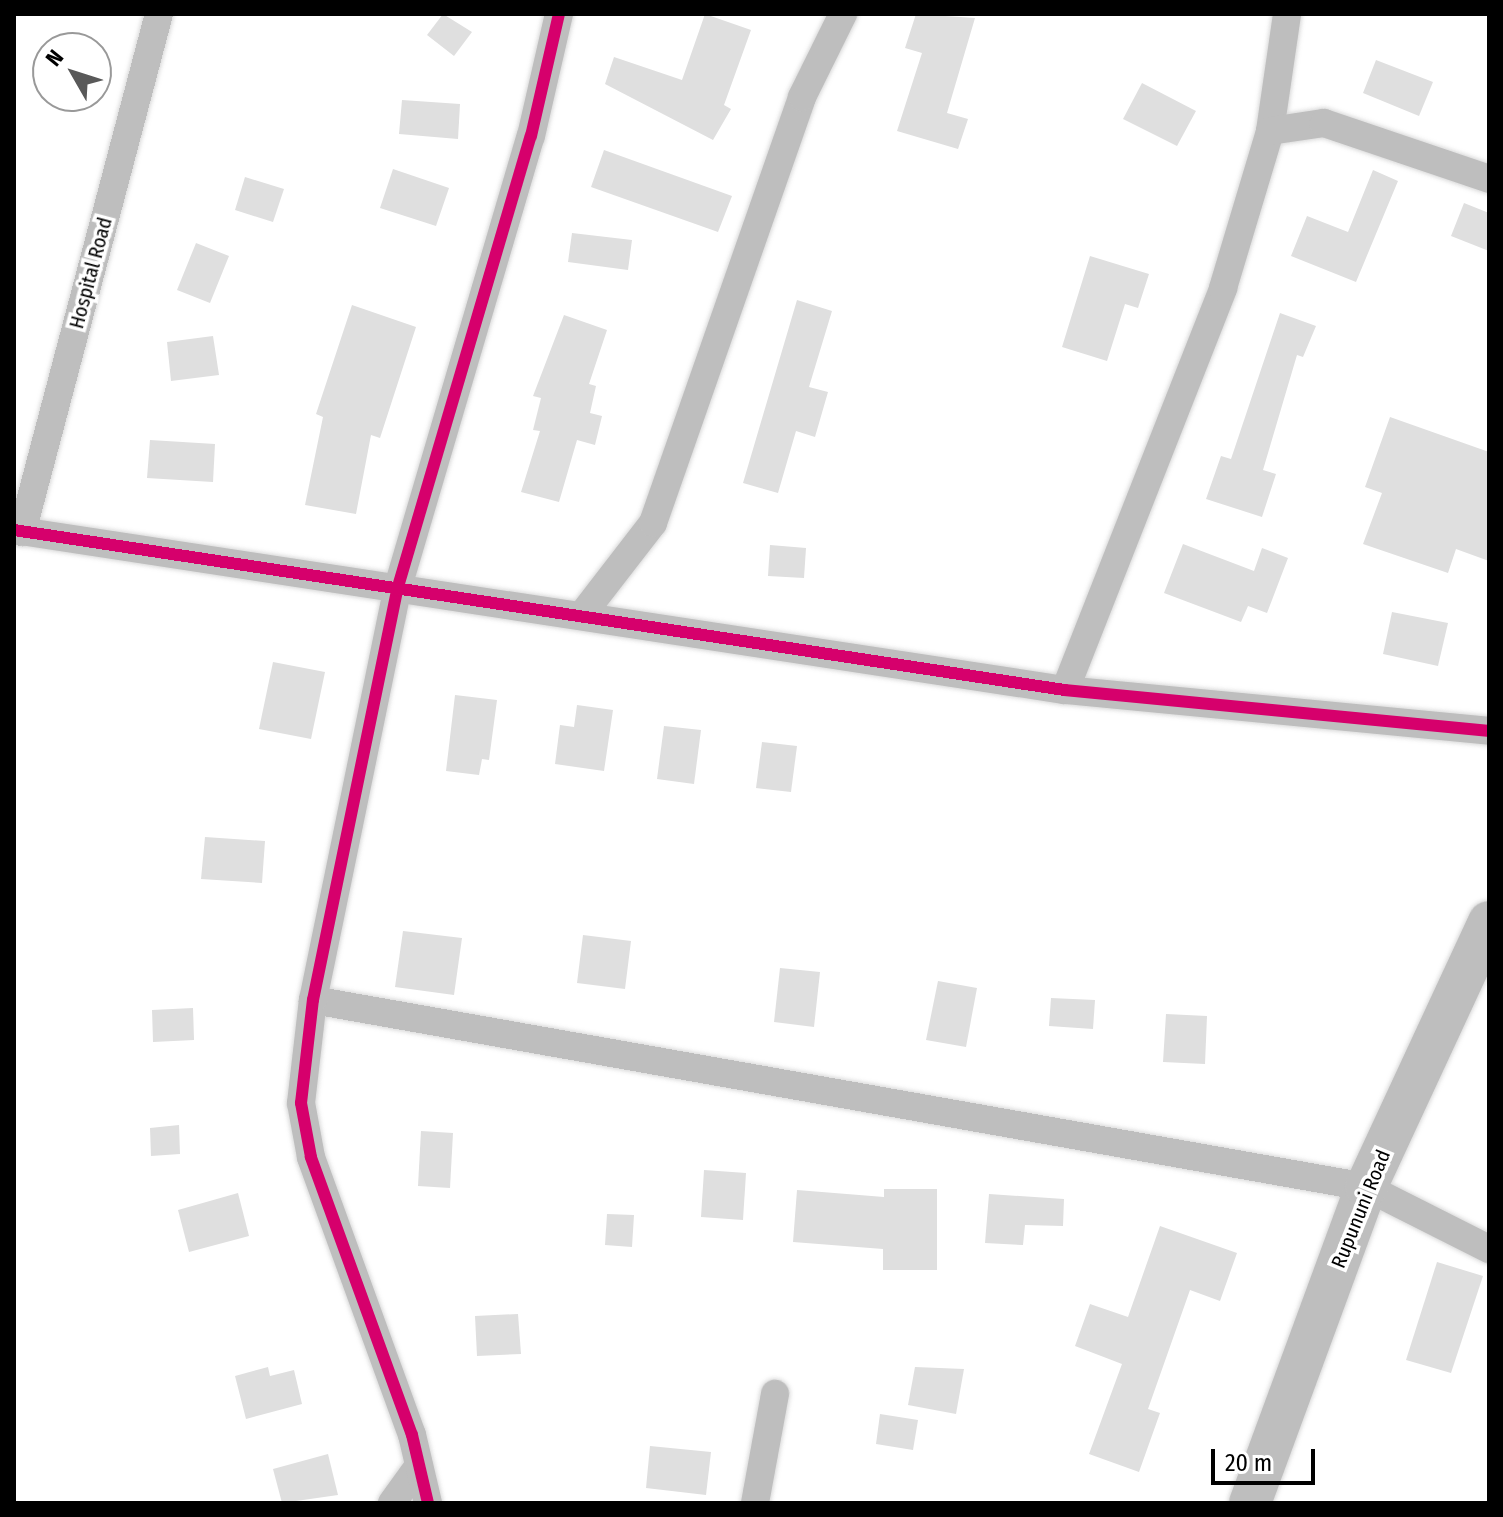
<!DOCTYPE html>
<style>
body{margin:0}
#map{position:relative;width:1503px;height:1517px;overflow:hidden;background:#fff;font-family:"Fira Sans Condensed",sans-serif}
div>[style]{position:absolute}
.building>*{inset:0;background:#dfdfdf}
.roads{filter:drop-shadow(0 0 2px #dbdbdb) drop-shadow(0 0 2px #dbdbdb)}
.street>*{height:28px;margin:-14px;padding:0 14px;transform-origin:14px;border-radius:14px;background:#bebebe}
.primary>*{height:42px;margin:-21px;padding:0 21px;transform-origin:21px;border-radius:21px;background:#bebebe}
.cycleway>*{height:12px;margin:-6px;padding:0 6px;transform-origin:6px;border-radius:6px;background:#d6006c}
span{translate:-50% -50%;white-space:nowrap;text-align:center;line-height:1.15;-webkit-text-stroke:7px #fff;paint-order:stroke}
.street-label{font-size:20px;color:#000}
.frame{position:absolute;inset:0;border:16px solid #000;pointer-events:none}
.north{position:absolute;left:32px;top:32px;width:80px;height:80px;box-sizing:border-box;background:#fff;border:2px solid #999;border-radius:50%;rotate:309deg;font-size:22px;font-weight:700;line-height:32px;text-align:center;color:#000}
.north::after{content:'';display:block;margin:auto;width:28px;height:36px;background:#595959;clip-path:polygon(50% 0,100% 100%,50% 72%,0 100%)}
.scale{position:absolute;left:1211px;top:1449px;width:104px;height:36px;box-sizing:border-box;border:4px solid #000;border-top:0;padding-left:10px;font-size:24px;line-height:28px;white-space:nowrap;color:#000;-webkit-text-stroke:6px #fff;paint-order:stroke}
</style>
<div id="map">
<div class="building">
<i style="clip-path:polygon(443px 14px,472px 32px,454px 56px,427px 35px)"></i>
<i style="clip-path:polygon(705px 14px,751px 30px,724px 105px,731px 109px,713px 140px,605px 84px,614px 57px,682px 80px)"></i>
<i style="clip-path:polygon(916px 14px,975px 18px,947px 113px,968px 119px,958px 149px,897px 131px,922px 53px,905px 48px)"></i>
<i style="clip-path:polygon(1376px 60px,1433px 82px,1419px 116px,1363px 93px)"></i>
<i style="clip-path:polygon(1142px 83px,1196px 111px,1177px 146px,1123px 119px)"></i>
<i style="clip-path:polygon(402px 100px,460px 104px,458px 139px,399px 134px)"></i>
<i style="clip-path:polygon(604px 150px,732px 196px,718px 232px,591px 187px)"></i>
<i style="clip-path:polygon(393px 169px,449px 188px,436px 226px,380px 208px)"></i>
<i style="clip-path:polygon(1373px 170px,1398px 181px,1356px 282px,1291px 256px,1307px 216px,1348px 232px)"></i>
<i style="clip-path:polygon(245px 177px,284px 189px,273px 222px,235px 210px)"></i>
<i style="clip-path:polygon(1464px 203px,1489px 213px,1489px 251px,1451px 236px)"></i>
<i style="clip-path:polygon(572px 233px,632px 240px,628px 270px,568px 262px)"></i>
<i style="clip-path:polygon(196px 243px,229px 256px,210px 303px,177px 290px)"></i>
<i style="clip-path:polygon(1090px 256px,1149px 274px,1138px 308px,1125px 304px,1107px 361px,1062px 347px)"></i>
<i style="clip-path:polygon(797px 300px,832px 311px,809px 387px,828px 392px,815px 437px,796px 431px,778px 493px,743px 483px)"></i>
<i style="clip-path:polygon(352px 305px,416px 327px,380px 438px,371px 435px,356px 514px,305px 505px,323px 417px,316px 414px)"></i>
<i style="clip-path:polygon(1280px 313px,1316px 326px,1303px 357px,1297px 355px,1263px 470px,1276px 474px,1262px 517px,1206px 499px,1221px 456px,1231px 459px)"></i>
<i style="clip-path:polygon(564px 315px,607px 330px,589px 384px,596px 386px,590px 413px,602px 416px,595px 445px,577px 440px,559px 502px,521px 492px,540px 431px,533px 430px,541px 398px,533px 396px)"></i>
<i style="clip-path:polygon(213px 336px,219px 375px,171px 381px,167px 342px)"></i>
<i style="clip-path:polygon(1390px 417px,1489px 452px,1489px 561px,1456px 549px,1448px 573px,1363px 544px,1382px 493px,1365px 487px)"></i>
<i style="clip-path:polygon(150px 440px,215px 444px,213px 482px,147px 478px)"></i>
<i style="clip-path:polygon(1183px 544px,1254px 571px,1262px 548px,1288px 558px,1267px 613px,1248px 606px,1241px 622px,1164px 593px)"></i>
<i style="clip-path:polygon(770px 545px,806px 548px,804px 578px,768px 576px)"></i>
<i style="clip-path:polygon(1392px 612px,1448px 623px,1438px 666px,1383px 654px)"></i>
<i style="clip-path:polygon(273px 662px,325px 672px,311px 739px,259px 729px)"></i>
<i style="clip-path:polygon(455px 695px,497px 700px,489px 760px,482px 759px,479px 775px,446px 771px)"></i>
<i style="clip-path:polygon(577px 705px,613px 710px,604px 771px,555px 764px,560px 725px,574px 727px)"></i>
<i style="clip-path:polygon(664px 726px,701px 730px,694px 784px,657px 779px)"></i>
<i style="clip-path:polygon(762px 742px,797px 746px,791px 792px,756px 788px)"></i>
<i style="clip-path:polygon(205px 837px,265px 841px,262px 883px,201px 879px)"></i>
<i style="clip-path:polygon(403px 931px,462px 938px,454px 995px,395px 987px)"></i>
<i style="clip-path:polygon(583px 935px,631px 941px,625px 989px,577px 983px)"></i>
<i style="clip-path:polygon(780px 968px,820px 972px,814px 1027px,774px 1022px)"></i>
<i style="clip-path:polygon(938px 981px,977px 988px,966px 1047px,926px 1040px)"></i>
<i style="clip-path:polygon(1051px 998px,1095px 1000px,1093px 1029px,1049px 1026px)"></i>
<i style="clip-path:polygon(193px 1008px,194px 1040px,153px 1042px,152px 1010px)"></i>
<i style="clip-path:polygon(1166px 1014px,1207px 1016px,1205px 1064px,1163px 1062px)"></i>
<i style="clip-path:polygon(179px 1125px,180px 1154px,151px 1156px,150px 1128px)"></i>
<i style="clip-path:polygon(421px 1131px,453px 1133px,450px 1188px,418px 1186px)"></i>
<i style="clip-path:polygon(704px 1170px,746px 1173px,743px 1220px,701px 1217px)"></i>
<i style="clip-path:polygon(884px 1189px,937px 1189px,937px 1270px,883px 1270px,883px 1249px,793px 1242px,797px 1190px,884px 1197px)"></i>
<i style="clip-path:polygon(238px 1193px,249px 1236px,189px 1252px,178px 1210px)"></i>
<i style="clip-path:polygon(989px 1194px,1064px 1199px,1063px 1226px,1025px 1225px,1023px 1245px,985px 1243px)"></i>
<i style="clip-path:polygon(607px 1214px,634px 1215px,632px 1247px,605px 1245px)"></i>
<i style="clip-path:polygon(1160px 1226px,1237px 1253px,1220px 1301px,1190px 1290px,1148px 1409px,1160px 1413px,1139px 1472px,1089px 1454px,1122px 1364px,1075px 1346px,1090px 1304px,1128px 1317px)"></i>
<i style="clip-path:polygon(1437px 1262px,1483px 1276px,1451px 1373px,1406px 1360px)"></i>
<i style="clip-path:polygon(518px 1314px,521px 1354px,477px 1356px,475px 1316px)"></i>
<i style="clip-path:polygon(268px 1367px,270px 1376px,294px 1370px,302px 1404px,246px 1419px,235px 1376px)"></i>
<i style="clip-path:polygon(915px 1367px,964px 1369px,956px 1414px,908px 1405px)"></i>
<i style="clip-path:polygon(880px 1414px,918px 1420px,913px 1450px,876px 1444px)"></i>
<i style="clip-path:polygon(650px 1446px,711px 1452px,706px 1495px,646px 1488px)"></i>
<i style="clip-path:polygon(328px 1454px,338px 1495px,282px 1503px,273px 1469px)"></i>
</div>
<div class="roads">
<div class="street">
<i style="left:1270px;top:131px;width:118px;rotate:-81.7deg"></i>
<i style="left:14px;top:530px;width:1063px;rotate:8.66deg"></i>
<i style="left:1065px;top:690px;width:426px;rotate:5.5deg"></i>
<i style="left:22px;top:532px;width:536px;rotate:-75.19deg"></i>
<i style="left:585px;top:611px;width:111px;rotate:-52.3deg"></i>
<i style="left:653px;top:523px;width:451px;rotate:-70.7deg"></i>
<i style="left:802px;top:97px;width:93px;rotate:-63.7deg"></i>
<i style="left:1065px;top:690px;width:432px;rotate:-68.5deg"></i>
<i style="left:1223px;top:288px;width:164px;rotate:-73.3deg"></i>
<i style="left:1270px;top:131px;width:55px;rotate:-8.4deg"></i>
<i style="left:1324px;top:123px;width:174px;rotate:18.7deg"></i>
<i style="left:313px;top:1000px;width:1069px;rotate:10.07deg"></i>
<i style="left:1366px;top:1187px;width:138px;rotate:26.8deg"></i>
<i style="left:392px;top:1503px;width:44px;rotate:-54.2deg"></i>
<i style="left:428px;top:1503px;width:70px;rotate:-103.2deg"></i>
<i style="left:412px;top:1435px;width:296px;rotate:-110deg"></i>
<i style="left:311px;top:1157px;width:55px;rotate:-100.5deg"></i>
<i style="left:301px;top:1103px;width:104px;rotate:-83.4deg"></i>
<i style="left:313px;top:1000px;width:419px;rotate:-78.4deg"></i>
<i style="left:397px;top:590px;width:473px;rotate:-73.6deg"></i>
<i style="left:531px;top:136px;width:125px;rotate:-77.1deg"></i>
<i style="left:755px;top:1503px;width:111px;rotate:-79.6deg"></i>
</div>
<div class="primary">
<i style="left:1250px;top:1503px;width:337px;rotate:-69.8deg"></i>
<i style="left:1366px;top:1187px;width:292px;rotate:-65.1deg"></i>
</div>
</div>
<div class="cycleway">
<i style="left:14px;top:530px;width:1063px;rotate:8.66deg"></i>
<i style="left:1065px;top:690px;width:426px;rotate:5.5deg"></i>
<i style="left:428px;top:1503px;width:70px;rotate:-103.2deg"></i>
<i style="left:412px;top:1435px;width:296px;rotate:-110deg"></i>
<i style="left:311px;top:1157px;width:55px;rotate:-100.5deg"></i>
<i style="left:301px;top:1103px;width:104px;rotate:-83.4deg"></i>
<i style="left:313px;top:1000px;width:419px;rotate:-78.4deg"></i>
<i style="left:397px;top:590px;width:473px;rotate:-73.6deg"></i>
<i style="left:531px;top:136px;width:125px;rotate:-77.1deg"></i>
</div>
<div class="street-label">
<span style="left:91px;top:273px;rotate:-75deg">Hospital Road</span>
<span style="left:1361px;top:1209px;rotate:-68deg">Rupununi Road</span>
</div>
<div class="frame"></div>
<div class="north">N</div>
<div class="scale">20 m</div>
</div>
